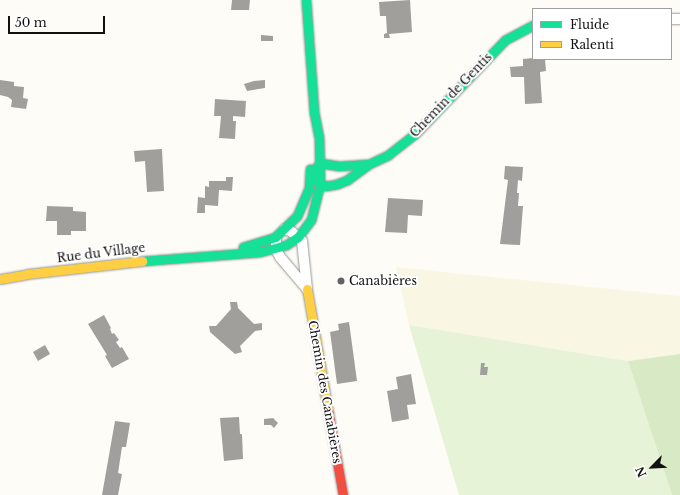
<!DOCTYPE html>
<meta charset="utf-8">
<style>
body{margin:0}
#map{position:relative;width:680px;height:495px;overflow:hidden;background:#fdfcf7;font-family:"Libre Baskerville",serif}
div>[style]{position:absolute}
.farmland>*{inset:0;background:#f9f7e4}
.green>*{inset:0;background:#e7f3d7}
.forest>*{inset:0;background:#d8eac5}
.building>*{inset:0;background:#a19f9c}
.roads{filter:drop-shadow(0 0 1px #979795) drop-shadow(0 0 1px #979795)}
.street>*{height:10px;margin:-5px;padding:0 5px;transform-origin:5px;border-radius:5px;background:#fffffe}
.fast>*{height:9px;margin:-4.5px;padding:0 4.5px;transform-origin:4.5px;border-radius:4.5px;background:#16e098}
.slow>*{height:9px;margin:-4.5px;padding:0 4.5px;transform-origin:4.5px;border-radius:4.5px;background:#ffcf43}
.jam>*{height:9px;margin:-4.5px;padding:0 4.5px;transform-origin:4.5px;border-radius:4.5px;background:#f24e42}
.dots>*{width:11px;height:11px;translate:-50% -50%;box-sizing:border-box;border:2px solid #fff;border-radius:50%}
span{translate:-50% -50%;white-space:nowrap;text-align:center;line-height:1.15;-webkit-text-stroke:4px #fff;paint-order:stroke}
.street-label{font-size:12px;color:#111}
.poi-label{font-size:12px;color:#111}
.left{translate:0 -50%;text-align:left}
.legend{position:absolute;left:532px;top:8px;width:140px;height:52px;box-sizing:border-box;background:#fff;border:1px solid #a0a0a0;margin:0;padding:5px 7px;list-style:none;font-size:12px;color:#111}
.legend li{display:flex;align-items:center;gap:8px;height:20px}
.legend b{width:20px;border:1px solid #a0a0a0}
.north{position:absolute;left:632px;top:447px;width:40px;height:40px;-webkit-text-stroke:3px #fff;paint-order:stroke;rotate:246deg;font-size:11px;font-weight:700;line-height:16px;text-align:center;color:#111}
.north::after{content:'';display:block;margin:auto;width:14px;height:18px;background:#111;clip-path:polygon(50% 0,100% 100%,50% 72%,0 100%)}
.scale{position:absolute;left:8px;top:16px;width:97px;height:18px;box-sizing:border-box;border:2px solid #111;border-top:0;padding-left:5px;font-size:12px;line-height:14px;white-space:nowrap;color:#111;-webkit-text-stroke:3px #fff;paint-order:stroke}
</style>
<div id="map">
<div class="farmland">
<i style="clip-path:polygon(396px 267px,680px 296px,680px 354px,628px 361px,409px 325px)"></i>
</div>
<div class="green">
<i style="clip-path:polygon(409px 325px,628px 361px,672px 495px,459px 495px)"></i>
</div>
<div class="forest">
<i style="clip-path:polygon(680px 354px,680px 495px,672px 495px,628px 361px)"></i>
</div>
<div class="building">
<i style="clip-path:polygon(232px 0,250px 0,249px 10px,231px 10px)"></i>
<i style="clip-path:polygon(410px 0,412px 32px,389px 34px,390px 38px,384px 38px,384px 34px,387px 33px,386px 16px,380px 16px,379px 2px)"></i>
<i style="clip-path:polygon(261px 35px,273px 36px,273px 41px,261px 41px)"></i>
<i style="clip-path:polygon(533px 58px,545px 59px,546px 71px,540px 72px,542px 103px,525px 104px,524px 77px,511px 77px,510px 67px,523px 66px,523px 59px)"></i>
<i style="clip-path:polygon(0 80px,14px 82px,14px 86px,24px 87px,23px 98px,28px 99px,26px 109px,11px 107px,12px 100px,8px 97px,0 95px)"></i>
<i style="clip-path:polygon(265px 80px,265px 88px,247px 91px,244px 84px,254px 81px)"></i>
<i style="clip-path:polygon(215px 99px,246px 101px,245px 117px,233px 116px,233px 121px,236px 121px,235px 139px,219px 138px,221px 116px,214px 116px)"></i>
<i style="clip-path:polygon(162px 149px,164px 191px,147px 192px,145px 161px,135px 162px,134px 151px)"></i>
<i style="clip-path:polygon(505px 166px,523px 167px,522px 181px,518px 180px,517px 193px,519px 193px,518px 206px,523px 206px,520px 245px,500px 244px,508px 180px,504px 179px)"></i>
<i style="clip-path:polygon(226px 177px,233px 177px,232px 191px,219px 190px,218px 206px,205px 205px,205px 213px,197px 213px,198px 197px,205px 198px,205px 186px,209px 187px,209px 181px,226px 181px)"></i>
<i style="clip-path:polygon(388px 198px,423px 200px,422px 216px,408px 215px,407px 233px,385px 232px)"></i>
<i style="clip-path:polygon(47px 206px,73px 207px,73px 211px,86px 212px,86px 231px,71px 231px,71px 235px,57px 235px,57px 221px,46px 221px)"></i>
<i style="clip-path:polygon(230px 302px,237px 302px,238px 308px,254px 324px,262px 323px,262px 330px,255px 331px,240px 346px,242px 352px,235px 354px,210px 332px,209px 326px,216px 326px,231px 309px)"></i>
<i style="clip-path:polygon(104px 315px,111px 328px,110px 329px,112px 334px,114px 333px,119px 340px,116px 342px,120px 348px,122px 347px,129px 359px,112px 368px,105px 356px,107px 355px,88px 324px)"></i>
<i style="clip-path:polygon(349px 322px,357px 381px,337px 384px,330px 332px,339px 330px,338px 324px)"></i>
<i style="clip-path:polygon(45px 345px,50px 354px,38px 361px,33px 352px)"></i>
<i style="clip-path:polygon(481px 363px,485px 363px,484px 367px,488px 367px,487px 375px,480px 375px)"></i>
<i style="clip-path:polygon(411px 374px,416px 404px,407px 405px,409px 419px,392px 422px,387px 391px,398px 389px,396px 377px)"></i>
<i style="clip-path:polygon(239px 417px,240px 434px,242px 434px,243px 459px,224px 461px,220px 418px)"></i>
<i style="clip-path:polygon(273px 418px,278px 423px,274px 428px,271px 425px,264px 425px,264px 419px)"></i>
<i style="clip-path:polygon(115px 421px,130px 423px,126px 447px,122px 447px,118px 473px,122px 474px,118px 495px,102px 495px)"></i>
</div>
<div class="roads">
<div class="street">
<i style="left:671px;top:19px;width:9px"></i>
<i style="left:276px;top:241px;width:8px;rotate:90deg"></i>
<i style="left:276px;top:249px;width:9px;rotate:63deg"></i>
<i style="left:280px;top:257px;width:42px;rotate:49.8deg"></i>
<i style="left:307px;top:289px;width:48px;rotate:-95.9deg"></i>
<i style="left:302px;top:241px;width:13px;rotate:-138deg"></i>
<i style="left:292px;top:232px;width:8px;rotate:-157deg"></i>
</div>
<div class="fast">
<i style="left:369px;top:164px;width:30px;rotate:176deg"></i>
<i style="left:339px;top:166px;width:19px;rotate:-171deg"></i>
<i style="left:320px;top:163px;width:15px;rotate:132deg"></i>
<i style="left:310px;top:174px;width:14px;rotate:45deg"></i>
<i style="left:320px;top:184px;width:6px;rotate:18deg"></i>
<i style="left:326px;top:186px;width:11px;rotate:-10deg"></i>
<i style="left:337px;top:184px;width:11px;rotate:-22deg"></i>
<i style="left:347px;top:180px;width:27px;rotate:-36deg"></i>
<i style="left:369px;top:164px;width:21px;rotate:-25deg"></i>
<i style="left:388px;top:155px;width:34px;rotate:-38deg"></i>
<i style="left:415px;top:134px;width:130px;rotate:-46.2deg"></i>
<i style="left:505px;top:40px;width:32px;rotate:-28deg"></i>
<i style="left:243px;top:247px;width:34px;rotate:-17deg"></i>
<i style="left:275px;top:237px;width:30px;rotate:-44deg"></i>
<i style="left:297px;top:216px;width:30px;rotate:-67deg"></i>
<i style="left:309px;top:188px;width:19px;rotate:-87deg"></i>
<i style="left:142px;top:261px;width:118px;rotate:-4.4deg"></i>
<i style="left:260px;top:252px;width:27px;rotate:-15deg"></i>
<i style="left:286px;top:245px;width:14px;rotate:-34deg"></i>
<i style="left:298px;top:237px;width:21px;rotate:-53deg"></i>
<i style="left:311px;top:220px;width:37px;rotate:-76deg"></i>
<i style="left:320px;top:184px;width:46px;rotate:-91.2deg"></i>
<i style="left:319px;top:138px;width:26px;rotate:-101deg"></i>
<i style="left:314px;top:112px;width:112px;rotate:-94.1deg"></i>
</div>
<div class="slow">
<i style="left:0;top:279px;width:27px;rotate:-10deg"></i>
<i style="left:27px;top:274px;width:116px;rotate:-6.4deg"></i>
<i style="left:307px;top:289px;width:124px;rotate:80.2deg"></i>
</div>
<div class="jam">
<i style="left:328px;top:411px;width:85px;rotate:79.9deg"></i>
</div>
</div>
<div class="dots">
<i style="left:341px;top:281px;background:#646362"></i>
</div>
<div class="street-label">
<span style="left:451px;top:95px;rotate:-46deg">Chemin de Gentis</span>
<span style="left:101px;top:253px;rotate:-7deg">Rue du Village</span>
<span style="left:325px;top:392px;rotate:80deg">Chemin des Canabières</span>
</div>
<div class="poi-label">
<span class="left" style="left:349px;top:281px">Canabières</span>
</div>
<ul class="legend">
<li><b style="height:5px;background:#16e098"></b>Fluide</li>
<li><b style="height:5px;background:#ffcf43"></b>Ralenti</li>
</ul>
<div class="north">N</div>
<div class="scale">50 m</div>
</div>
